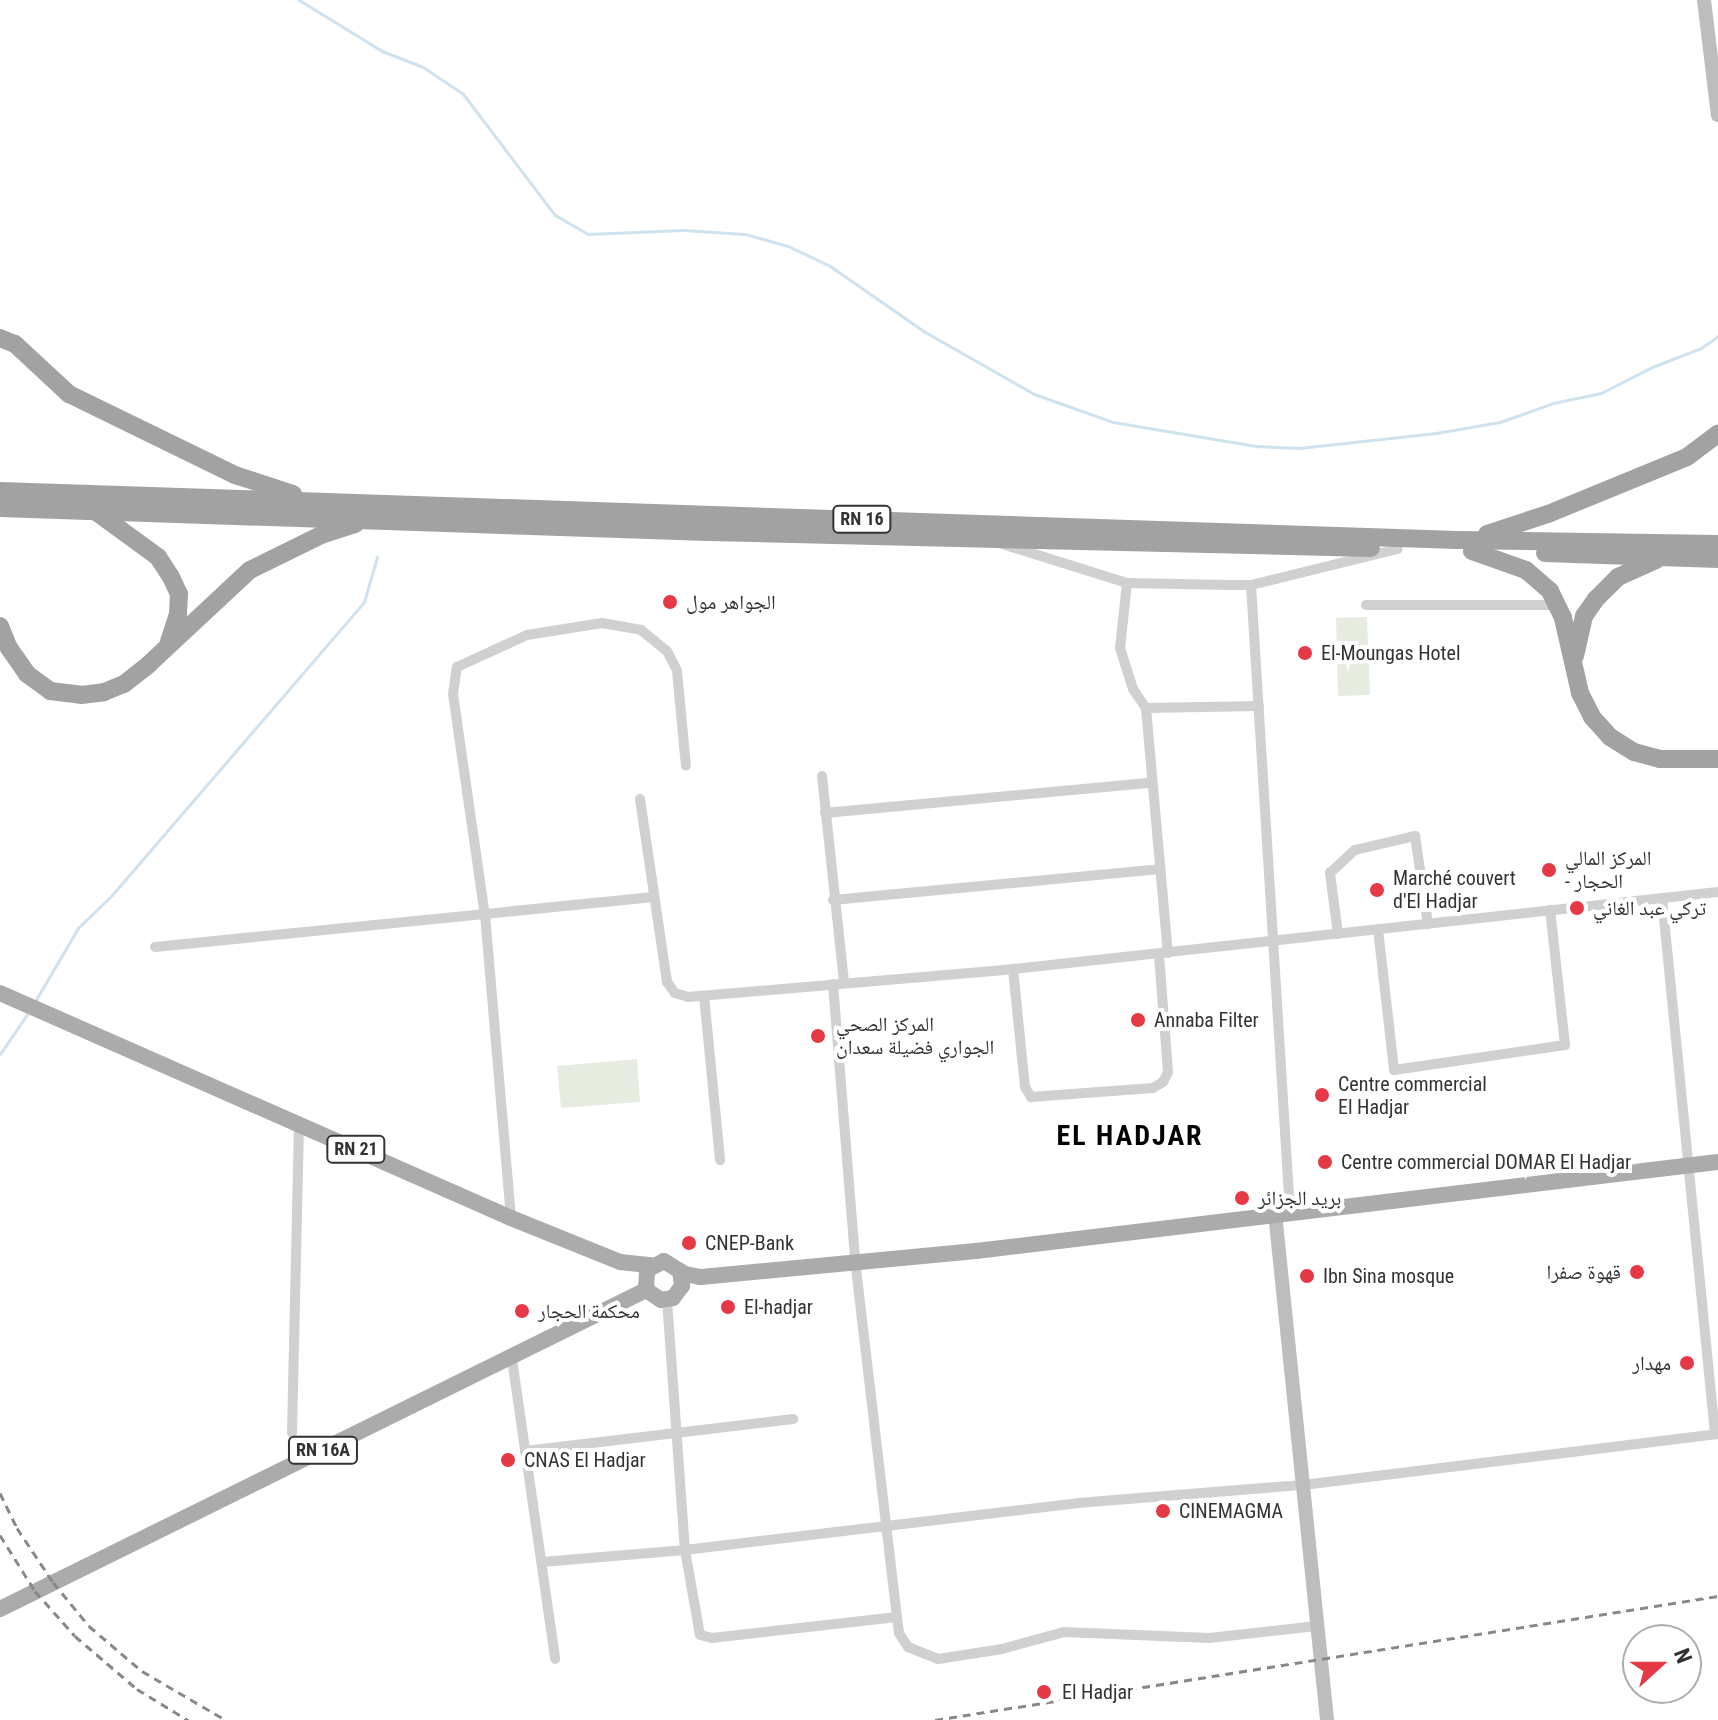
<!DOCTYPE html>
<meta charset="utf-8">
<style>
body{margin:0}
#map{position:relative;width:1718px;height:1720px;overflow:hidden;background:#fff;font-family:"Roboto Condensed","Noto Naskh Arabic",sans-serif}
div>[style]{position:absolute}
.green>*{inset:0;background:#e6ecdf}
.stream>*{height:3px;margin:-1.5px;padding:0 1.5px;transform-origin:1.5px;border-radius:1.5px;background:#cfe2ee}
.minor>*{height:10px;margin:-5px;padding:0 5px;transform-origin:5px;border-radius:5px;background:#d0d0d0}
.secondary>*{height:14px;margin:-7px;padding:0 7px;transform-origin:7px;border-radius:7px;background:#bdbdbd}
.primary>*{height:16px;margin:-8px;padding:0 8px;transform-origin:8px;border-radius:8px;background:#ababab}
.trunk>*{height:18px;margin:-9px;padding:0 9px;transform-origin:9px;border-radius:9px;background:#a2a2a2}
.rail>*{height:3px;margin-top:-1.5px;transform-origin:0;background:repeating-linear-gradient(90deg,#888 0 8px,transparent 0 14px)}
.dots>*{width:22px;height:22px;translate:-50% -50%;box-sizing:border-box;border:4px solid #fff;border-radius:50%}
span{translate:-50% -50%;white-space:nowrap;text-align:center;line-height:1.15;-webkit-text-stroke:8px #fff;paint-order:stroke}
.shield-label span{padding:2px 6px;background:#fff;border:2px solid;border-radius:6px;-webkit-text-stroke-width:0}
.shield-label{font-size:18px;color:#333;font-weight:700}
.poi-label{font-size:20px;color:#333}
.left{translate:0 -50%;text-align:left}
.right{translate:-100% -50%;text-align:right}
.district-label{font-size:28px;color:#000;font-weight:700;letter-spacing:2px}
.north{position:absolute;left:1622px;top:1624px;width:80px;height:80px;box-sizing:border-box;background:#fff;border:2px solid #adadad;border-radius:50%;rotate:69deg;font-size:22px;font-weight:700;line-height:32px;text-align:center;color:#333}
.north::after{content:'';display:block;margin:auto;width:28px;height:36px;background:#e63946;clip-path:polygon(50% 0,100% 100%,50% 72%,0 100%)}
</style>
<div id="map">
<div class="green">
<i style="clip-path:polygon(1367px 617px,1370px 695px,1338px 696px,1336px 618px)"></i>
<i style="clip-path:polygon(637px 1059px,640px 1102px,561px 1108px,557px 1066px)"></i>
</div>
<div class="stream">
<i style="left:299px;top:0;width:97px;rotate:31.6deg"></i>
<i style="left:382px;top:51px;width:44px;rotate:21.3deg"></i>
<i style="left:423px;top:67px;width:48px;rotate:34deg"></i>
<i style="left:463px;top:94px;width:152px;rotate:52.8deg"></i>
<i style="left:555px;top:215px;width:38px;rotate:30deg"></i>
<i style="left:588px;top:234px;width:95px;rotate:-2.4deg"></i>
<i style="left:683px;top:230px;width:62px;rotate:3.7deg"></i>
<i style="left:745px;top:234px;width:45px;rotate:15.6deg"></i>
<i style="left:788px;top:246px;width:47px;rotate:25.5deg"></i>
<i style="left:830px;top:266px;width:116px;rotate:34.8deg"></i>
<i style="left:925px;top:332px;width:125px;rotate:29.6deg"></i>
<i style="left:1034px;top:394px;width:84px;rotate:19.5deg"></i>
<i style="left:1113px;top:422px;width:145px;rotate:9.5deg"></i>
<i style="left:1256px;top:446px;width:43px;rotate:2.7deg"></i>
<i style="left:1299px;top:448px;width:138px;rotate:-6.2deg"></i>
<i style="left:1436px;top:433px;width:65px;rotate:-9.8deg"></i>
<i style="left:1500px;top:422px;width:56px;rotate:-19.7deg"></i>
<i style="left:1553px;top:403px;width:49px;rotate:-11.8deg"></i>
<i style="left:1601px;top:393px;width:57px;rotate:-27deg"></i>
<i style="left:1652px;top:367px;width:53px;rotate:-21.2deg"></i>
<i style="left:1701px;top:348px;width:21px;rotate:-35deg"></i>
<i style="left:34px;top:1003px;width:87px;rotate:-59.6deg"></i>
<i style="left:78px;top:928px;width:47px;rotate:-44.1deg"></i>
<i style="left:112px;top:895px;width:386px;rotate:-49.3deg"></i>
<i style="left:364px;top:602px;width:47px;rotate:-73.9deg"></i>
<i style="left:0;top:1054px;width:50px;rotate:-55.7deg"></i>
</div>
<div class="minor">
<i style="left:1002px;top:544px;width:131px;rotate:17.3deg"></i>
<i style="left:1127px;top:583px;width:102px;rotate:1.1deg"></i>
<i style="left:1229px;top:585px;width:22px"></i>
<i style="left:1251px;top:585px;width:151px;rotate:-13.8deg"></i>
<i style="left:1127px;top:583px;width:65px;rotate:96.1deg"></i>
<i style="left:1120px;top:648px;width:43px;rotate:72.4deg"></i>
<i style="left:1133px;top:689px;width:23px;rotate:56deg"></i>
<i style="left:1146px;top:708px;width:246px;rotate:84.9deg"></i>
<i style="left:1251px;top:585px;width:627px;rotate:86.44deg"></i>
<i style="left:1366px;top:605px;width:191px"></i>
<i style="left:1146px;top:708px;width:113px;rotate:-1deg"></i>
<i style="left:822px;top:776px;width:208px;rotate:83.9deg"></i>
<i style="left:640px;top:799px;width:185px;rotate:81.6deg"></i>
<i style="left:667px;top:982px;width:14px;rotate:54deg"></i>
<i style="left:675px;top:993px;width:14px;rotate:17deg"></i>
<i style="left:688px;top:997px;width:326px;rotate:-4.9deg"></i>
<i style="left:1013px;top:969px;width:709px;rotate:-6.23deg"></i>
<i style="left:825px;top:813px;width:327px;rotate:-5.3deg"></i>
<i style="left:1662px;top:898px;width:539px;rotate:84.35deg"></i>
<i style="left:833px;top:900px;width:328px;rotate:-5.4deg"></i>
<i style="left:1378px;top:929px;width:142px;rotate:83.5deg"></i>
<i style="left:1394px;top:1070px;width:173px;rotate:-8.3deg"></i>
<i style="left:1565px;top:1045px;width:136px;rotate:-96.3deg"></i>
<i style="left:1338px;top:934px;width:62px;rotate:-97.5deg"></i>
<i style="left:1330px;top:873px;width:34px;rotate:-43deg"></i>
<i style="left:1355px;top:850px;width:62px;rotate:-13.1deg"></i>
<i style="left:1415px;top:836px;width:89px;rotate:81.6deg"></i>
<i style="left:155px;top:947px;width:501px;rotate:-5.72deg"></i>
<i style="left:1013px;top:969px;width:119px;rotate:84.2deg"></i>
<i style="left:1025px;top:1087px;width:12px;rotate:59deg"></i>
<i style="left:1031px;top:1097px;width:122px;rotate:-4.2deg"></i>
<i style="left:1153px;top:1088px;width:12px;rotate:-31deg"></i>
<i style="left:1163px;top:1082px;width:11px;rotate:-63deg"></i>
<i style="left:1168px;top:1072px;width:118px;rotate:-94.4deg"></i>
<i style="left:833px;top:984px;width:277px;rotate:85.4deg"></i>
<i style="left:855px;top:1260px;width:359px;rotate:83.3deg"></i>
<i style="left:897px;top:1617px;width:16px;rotate:83deg"></i>
<i style="left:899px;top:1633px;width:17px;rotate:57deg"></i>
<i style="left:908px;top:1647px;width:32px;rotate:22deg"></i>
<i style="left:938px;top:1659px;width:65px;rotate:-8.9deg"></i>
<i style="left:1002px;top:1649px;width:64px;rotate:-15.3deg"></i>
<i style="left:1064px;top:1632px;width:145px;rotate:2.4deg"></i>
<i style="left:1209px;top:1638px;width:108px;rotate:-6.4deg"></i>
<i style="left:704px;top:996px;width:165px;rotate:84.4deg"></i>
<i style="left:511px;top:1218px;width:303px;rotate:-94.9deg"></i>
<i style="left:485px;top:916px;width:224px;rotate:-98.2deg"></i>
<i style="left:453px;top:694px;width:27px;rotate:-82deg"></i>
<i style="left:457px;top:667px;width:77px;rotate:-24.6deg"></i>
<i style="left:527px;top:635px;width:76px;rotate:-9.1deg"></i>
<i style="left:602px;top:623px;width:40px;rotate:10deg"></i>
<i style="left:641px;top:630px;width:33px;rotate:39deg"></i>
<i style="left:667px;top:651px;width:22px;rotate:63deg"></i>
<i style="left:677px;top:671px;width:95px;rotate:84.6deg"></i>
<i style="left:667px;top:1300px;width:251px;rotate:85.9deg"></i>
<i style="left:685px;top:1550px;width:86px;rotate:80deg"></i>
<i style="left:700px;top:1635px;width:12px;rotate:14deg"></i>
<i style="left:712px;top:1638px;width:186px;rotate:-6.5deg"></i>
<i style="left:512px;top:1359px;width:303px;rotate:81.8deg"></i>
<i style="left:292px;top:1433px;width:310px;rotate:-88.7deg"></i>
<i style="left:525px;top:1451px;width:270px;rotate:-6.8deg"></i>
<i style="left:542px;top:1562px;width:144px;rotate:-4.8deg"></i>
<i style="left:685px;top:1550px;width:396px;rotate:-6.8deg"></i>
<i style="left:1078px;top:1503px;width:226px;rotate:-4.6deg"></i>
<i style="left:1303px;top:1485px;width:418px;rotate:-7deg"></i>
</div>
<div class="secondary">
<i style="left:1704px;top:0;width:116px;rotate:83.1deg"></i>
<i style="left:1275px;top:1213px;width:510px;rotate:84.14deg"></i>
</div>
<div class="primary">
<i style="left:0;top:993px;width:558px;rotate:23.76deg"></i>
<i style="left:511px;top:1218px;width:118px;rotate:22deg"></i>
<i style="left:620px;top:1262px;width:31px;rotate:6deg"></i>
<i style="left:680px;top:1271px;width:15px;rotate:82deg"></i>
<i style="left:682px;top:1286px;width:15px;rotate:127deg"></i>
<i style="left:673px;top:1298px;width:12px;rotate:171deg"></i>
<i style="left:661px;top:1300px;width:18px;rotate:-146deg"></i>
<i style="left:646px;top:1290px;width:20px;rotate:-87deg"></i>
<i style="left:647px;top:1270px;width:19px;rotate:-28deg"></i>
<i style="left:664px;top:1261px;width:25px;rotate:32deg"></i>
<i style="left:685px;top:1274px;width:16px;rotate:11deg"></i>
<i style="left:701px;top:1277px;width:276px;rotate:-5.4deg"></i>
<i style="left:976px;top:1251px;width:747px;rotate:-6.84deg"></i>
<i style="left:0;top:1609px;width:720px;rotate:-26.28deg"></i>
</div>
<div class="trunk">
<i style="left:0;top:338px;width:16px;rotate:22deg"></i>
<i style="left:15px;top:344px;width:74px;rotate:42.8deg"></i>
<i style="left:69px;top:394px;width:185px;rotate:26deg"></i>
<i style="left:235px;top:475px;width:61px;rotate:18.1deg"></i>
<i style="left:0;top:491px;width:1458px;rotate:1.93deg"></i>
<i style="left:1457px;top:540px;width:261px;rotate:0.9deg"></i>
<i style="left:0;top:508px;width:708px;rotate:1.94deg"></i>
<i style="left:708px;top:532px;width:663px;rotate:1.38deg"></i>
<i style="left:95px;top:511px;width:78px;rotate:36.1deg"></i>
<i style="left:158px;top:557px;width:24px;rotate:57deg"></i>
<i style="left:171px;top:577px;width:19px;rotate:65deg"></i>
<i style="left:179px;top:594px;width:20px;rotate:93deg"></i>
<i style="left:178px;top:614px;width:29px;rotate:108deg"></i>
<i style="left:1487px;top:534px;width:64px;rotate:-18.2deg"></i>
<i style="left:1548px;top:514px;width:150px;rotate:-22.3deg"></i>
<i style="left:1687px;top:457px;width:39px;rotate:-37deg"></i>
<i style="left:1472px;top:551px;width:57px;rotate:19.4deg"></i>
<i style="left:1526px;top:570px;width:32px;rotate:41deg"></i>
<i style="left:1550px;top:591px;width:30px;rotate:64deg"></i>
<i style="left:1563px;top:618px;width:77px;rotate:77.2deg"></i>
<i style="left:1580px;top:693px;width:27px;rotate:63deg"></i>
<i style="left:1592px;top:717px;width:27px;rotate:48deg"></i>
<i style="left:1610px;top:737px;width:28px;rotate:32deg"></i>
<i style="left:1634px;top:752px;width:27px;rotate:15deg"></i>
<i style="left:1660px;top:759px;width:58px"></i>
<i style="left:1545px;top:553px;width:173px;rotate:2deg"></i>
<i style="left:0;top:626px;width:24px;rotate:68deg"></i>
<i style="left:9px;top:648px;width:32px;rotate:55deg"></i>
<i style="left:27px;top:674px;width:29px;rotate:36deg"></i>
<i style="left:50px;top:691px;width:31px;rotate:7deg"></i>
<i style="left:81px;top:695px;width:23px;rotate:-7deg"></i>
<i style="left:104px;top:692px;width:22px;rotate:-22deg"></i>
<i style="left:124px;top:684px;width:31px;rotate:-38deg"></i>
<i style="left:148px;top:665px;width:139px;rotate:-43deg"></i>
<i style="left:250px;top:570px;width:79px;rotate:-26.2deg"></i>
<i style="left:321px;top:535px;width:36px;rotate:-18deg"></i>
<i style="left:1575px;top:656px;width:41px;rotate:-77.3deg"></i>
<i style="left:1584px;top:616px;width:21px;rotate:-55deg"></i>
<i style="left:1596px;top:599px;width:31px;rotate:-45deg"></i>
<i style="left:1618px;top:577px;width:42px;rotate:-24.1deg"></i>
</div>
<div class="rail">
<i style="left:0;top:1493px;width:39px;rotate:64deg"></i>
<i style="left:17px;top:1528px;width:65px;rotate:56.3deg"></i>
<i style="left:53px;top:1582px;width:57px;rotate:50.7deg"></i>
<i style="left:89px;top:1626px;width:70px;rotate:40.3deg"></i>
<i style="left:142px;top:1671px;width:97px;rotate:30.3deg"></i>
<i style="left:0;top:1535px;width:66px;rotate:58deg"></i>
<i style="left:35px;top:1591px;width:60px;rotate:48.4deg"></i>
<i style="left:75px;top:1636px;width:82px;rotate:40.5deg"></i>
<i style="left:137px;top:1689px;width:60px;rotate:31.3deg"></i>
<i style="left:935px;top:1720px;width:793px;rotate:-9deg"></i>
</div>
<div class="dots">
<i style="left:670px;top:602px;background:#e63946"></i>
<i style="left:1305px;top:653px;background:#e63946"></i>
<i style="left:1549px;top:870px;background:#e63946"></i>
<i style="left:1377px;top:890px;background:#e63946"></i>
<i style="left:1577px;top:908px;background:#e63946"></i>
<i style="left:1138px;top:1020px;background:#e63946"></i>
<i style="left:818px;top:1036px;background:#e63946"></i>
<i style="left:1322px;top:1095px;background:#e63946"></i>
<i style="left:1325px;top:1162px;background:#e63946"></i>
<i style="left:1242px;top:1198px;background:#e63946"></i>
<i style="left:689px;top:1243px;background:#e63946"></i>
<i style="left:1637px;top:1272px;background:#e63946"></i>
<i style="left:1307px;top:1276px;background:#e63946"></i>
<i style="left:728px;top:1307px;background:#e63946"></i>
<i style="left:522px;top:1311px;background:#e63946"></i>
<i style="left:1687px;top:1363px;background:#e63946"></i>
<i style="left:508px;top:1460px;background:#e63946"></i>
<i style="left:1163px;top:1511px;background:#e63946"></i>
<i style="left:1044px;top:1692px;background:#e63946"></i>
</div>
<div class="shield-label">
<span style="left:862px;top:519px">RN 16</span>
<span style="left:356px;top:1149px">RN 21</span>
<span style="left:323px;top:1450px">RN 16A</span>
</div>
<div class="poi-label">
<span class="left" style="left:686px;top:602px">الجواهر مول</span>
<span class="left" style="left:1321px;top:653px">El-Moungas Hotel</span>
<span class="left" style="left:1565px;top:870px">المركز المالي<br>- الحجار</span>
<span class="left" style="left:1393px;top:890px">Marché couvert<br>d'El Hadjar</span>
<span class="left" style="left:1593px;top:908px">تركي عبد الغاني</span>
<span class="left" style="left:1154px;top:1020px">Annaba Filter</span>
<span class="left" style="left:836px;top:1036px">المركز الصحي<br>الجواري فضيلة سعدان</span>
<span class="left" style="left:1338px;top:1096px">Centre commercial<br>El Hadjar</span>
<span class="left" style="left:1341px;top:1162px">Centre commercial DOMAR El Hadjar</span>
<span class="left" style="left:1258px;top:1198px">بريد الجزائر</span>
<span class="left" style="left:705px;top:1243px">CNEP-Bank</span>
<span class="right" style="left:1621px;top:1272px">قهوة صفرا</span>
<span class="left" style="left:1323px;top:1276px">Ibn Sina mosque</span>
<span class="left" style="left:744px;top:1307px">El-hadjar</span>
<span class="left" style="left:538px;top:1311px">محكمة الحجار</span>
<span class="right" style="left:1671px;top:1363px">مهدار</span>
<span class="left" style="left:524px;top:1460px">CNAS El Hadjar</span>
<span class="left" style="left:1179px;top:1511px">CINEMAGMA</span>
<span class="left" style="left:1062px;top:1692px">El Hadjar</span>
</div>
<div class="district-label">
<span style="left:1130px;top:1136px">EL HADJAR</span>
</div>
<div class="north">N</div>
</div>
